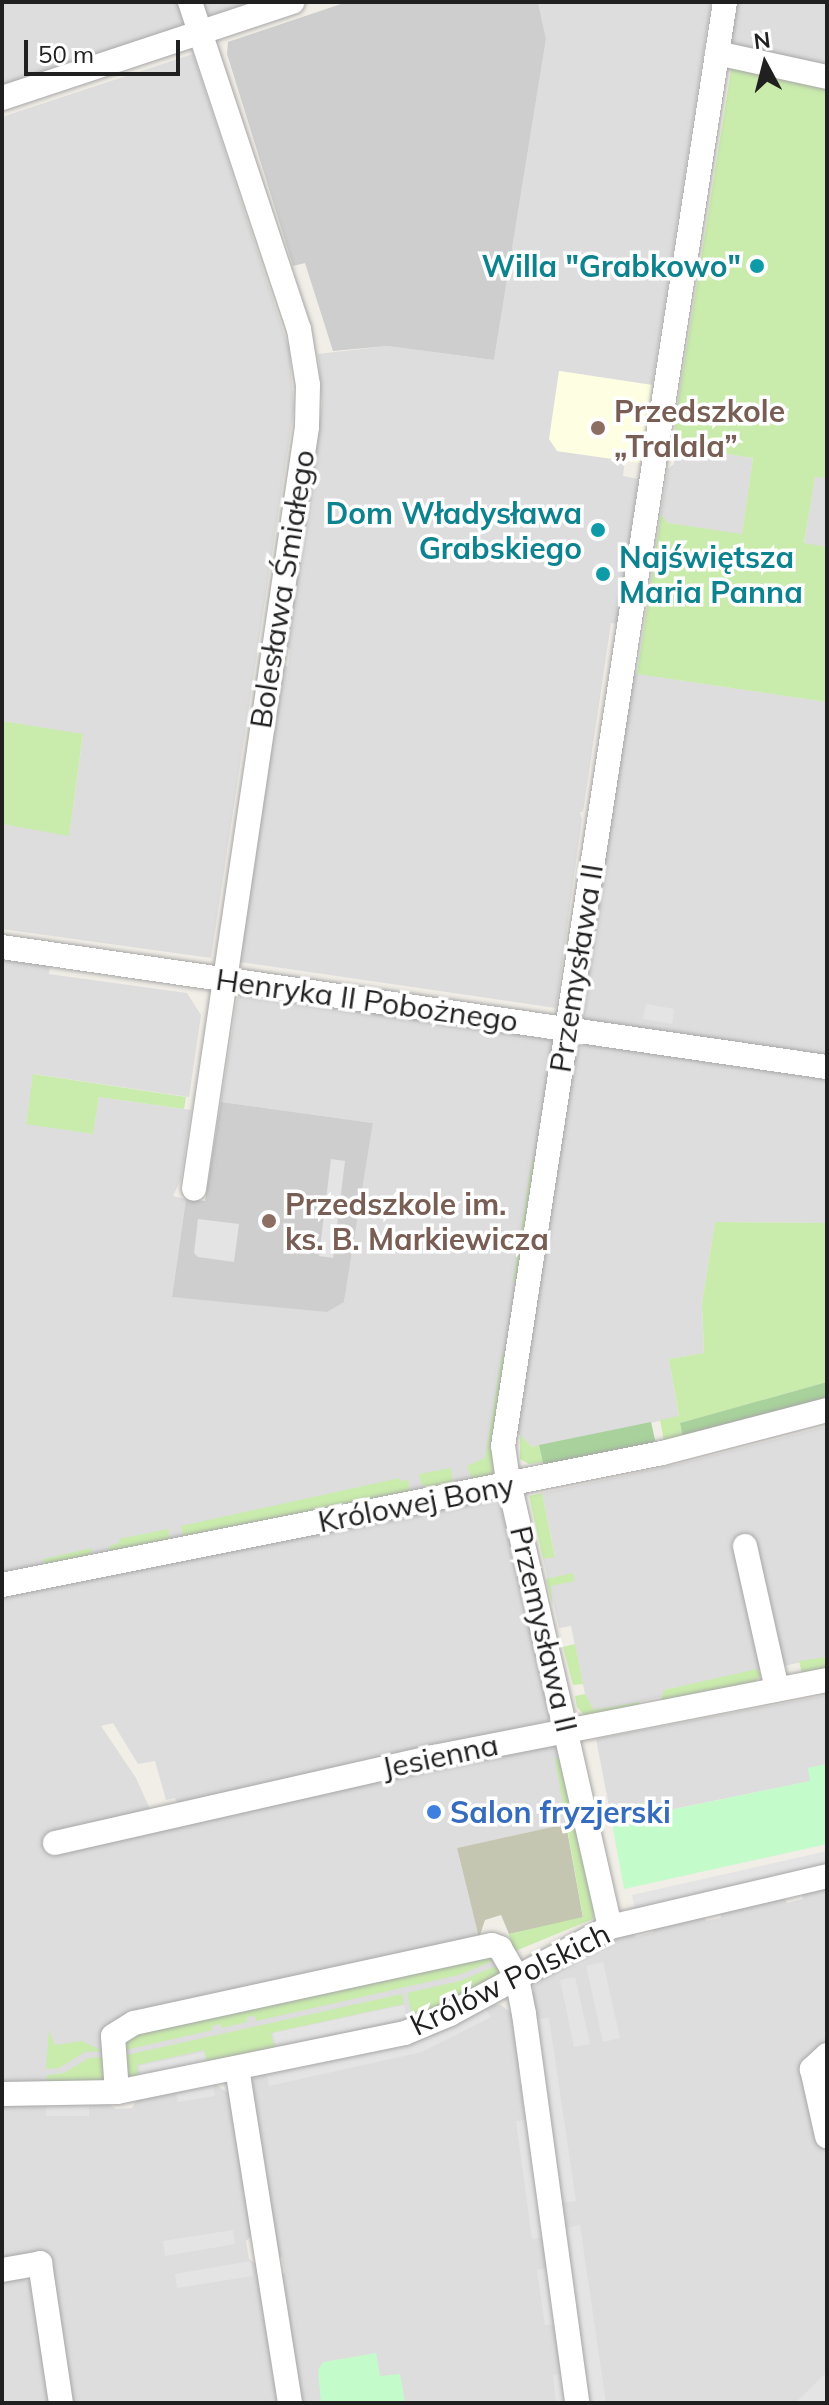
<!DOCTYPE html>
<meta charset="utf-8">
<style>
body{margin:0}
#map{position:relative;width:829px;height:2405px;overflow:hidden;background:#f1eee7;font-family:Mulish,sans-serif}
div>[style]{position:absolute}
.residential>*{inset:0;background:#dedddd}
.education>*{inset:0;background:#feffe2}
.religious>*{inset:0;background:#cecece}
.construction>*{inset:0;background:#c5c6b2}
.grass>*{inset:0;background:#c9ebac}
.forest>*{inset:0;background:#a8d19b}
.park>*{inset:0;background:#c4fbcb}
.parking>*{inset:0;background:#e4e4e4}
.roads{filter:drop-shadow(0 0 2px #a7a7a7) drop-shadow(0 0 2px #a7a7a7)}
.minor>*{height:24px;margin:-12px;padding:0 12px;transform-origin:12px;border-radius:12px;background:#fff}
.dots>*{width:22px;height:22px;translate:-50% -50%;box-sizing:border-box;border:4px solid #fff;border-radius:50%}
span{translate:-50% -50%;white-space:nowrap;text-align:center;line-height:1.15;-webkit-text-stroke:7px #fff;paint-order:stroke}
.culture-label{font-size:30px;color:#0d838f;font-weight:700}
.right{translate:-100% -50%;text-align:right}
.left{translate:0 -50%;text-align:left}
.education-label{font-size:30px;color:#785e54;font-weight:700}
.street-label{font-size:30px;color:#202020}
.shop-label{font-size:30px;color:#366cbe;font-weight:700}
.frame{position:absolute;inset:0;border:4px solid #202020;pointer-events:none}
.north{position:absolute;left:725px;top:24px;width:80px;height:80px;-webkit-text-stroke:6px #fff;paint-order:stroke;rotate:353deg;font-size:22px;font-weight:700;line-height:32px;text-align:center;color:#202020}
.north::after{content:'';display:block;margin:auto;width:28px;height:36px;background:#202020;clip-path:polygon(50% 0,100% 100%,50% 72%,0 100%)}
.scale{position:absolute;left:24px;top:40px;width:156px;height:36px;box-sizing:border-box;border:4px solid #202020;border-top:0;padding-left:10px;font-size:24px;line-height:28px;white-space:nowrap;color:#202020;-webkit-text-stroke:6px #fff;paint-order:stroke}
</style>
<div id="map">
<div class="residential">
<i style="clip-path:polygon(2px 2px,181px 2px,186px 21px,184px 26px,2px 89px)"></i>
<i style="clip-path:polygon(199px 2px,263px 2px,208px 19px)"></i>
<i style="clip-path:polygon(538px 2px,711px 2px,652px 385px,560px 371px,557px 451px,625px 460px,623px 476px,638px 479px,618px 624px,611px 623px,583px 812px,580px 812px,582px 819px,556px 1008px,240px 962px,281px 666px,288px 666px,290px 649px,284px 647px,322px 404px,318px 354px,387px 346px,494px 360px,546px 39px)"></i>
<i style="clip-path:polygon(734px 2px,827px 2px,827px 72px,730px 50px)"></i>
<i style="clip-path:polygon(193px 54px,289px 349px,294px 409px,211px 958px,2px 929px,2px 824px,69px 835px,83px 735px,2px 721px,2px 117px)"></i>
<i style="clip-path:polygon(676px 446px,753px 458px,742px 535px,668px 523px,661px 514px,668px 469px,674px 464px)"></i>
<i style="clip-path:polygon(815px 476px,827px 478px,827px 547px,804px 544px)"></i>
<i style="clip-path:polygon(632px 673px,827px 702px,827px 1058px,583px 1020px,580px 1014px)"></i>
<i style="clip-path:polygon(2px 957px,50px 964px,49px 974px,187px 993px,201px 1015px,189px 1097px,34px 1074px,26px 1123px,93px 1134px,99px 1097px,191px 1110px,181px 1179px,173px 1196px,186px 1199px,172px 1297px,344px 1302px,373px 1123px,221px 1102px,237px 1000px,243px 992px,553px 1038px,556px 1044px,493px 1474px,485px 1479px,2px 1574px)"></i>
<i style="clip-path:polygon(580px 1043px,827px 1075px,827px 1223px,715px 1222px,702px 1304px,704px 1353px,669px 1359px,679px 1417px,532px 1447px,515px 1431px,576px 1045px)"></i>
<i style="clip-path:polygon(827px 1426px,827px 1657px,664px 1690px,665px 1696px,594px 1711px,586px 1699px,571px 1626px,559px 1628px,543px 1559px,555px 1556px,542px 1493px,679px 1464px)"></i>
<i style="clip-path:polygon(500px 1495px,552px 1718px,548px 1721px,178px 1805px,175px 1798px,166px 1800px,155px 1761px,138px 1764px,113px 1723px,101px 1726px,136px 1778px,150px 1809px,284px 1796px,557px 1745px,578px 1822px,457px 1848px,479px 1938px,501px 1964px,413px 2019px,133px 2079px,126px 2075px,2px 2087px,2px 1594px)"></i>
<i style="clip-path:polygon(827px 1695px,827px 1764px,809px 1768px,811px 1781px,654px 1813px,651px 1802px,610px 1812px,596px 1739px)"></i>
<i style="clip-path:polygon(827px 1886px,827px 2403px,590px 2403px,532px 2000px,534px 1986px,540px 1979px,581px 1961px,601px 1944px,633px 1930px,636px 1937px,653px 1932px,652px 1925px,704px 1913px,706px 1921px,721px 1918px,720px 1910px,784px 1896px,787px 1903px,803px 1899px,802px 1893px)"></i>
<i style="clip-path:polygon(489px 2004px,501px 2005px,513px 2014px,523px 2072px,518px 2073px,520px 2084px,525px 2084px,522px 2095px,524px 2112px,530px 2114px,571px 2403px,299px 2403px,279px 2275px,285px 2273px,282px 2257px,276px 2258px,251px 2082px,259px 2072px)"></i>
<i style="clip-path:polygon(214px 2083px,231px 2095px,254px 2234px,246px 2241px,249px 2259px,257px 2264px,280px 2403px,71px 2403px,49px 2253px,2px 2261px,2px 2103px,107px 2103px,116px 2109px,132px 2108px,137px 2099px)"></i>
<i style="clip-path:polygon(20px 2278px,32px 2283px,55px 2403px,2px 2403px,2px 2280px)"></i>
</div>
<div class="education">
<i style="clip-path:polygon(559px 371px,652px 385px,640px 463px,557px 451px,549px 439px)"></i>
</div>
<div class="religious">
<i style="clip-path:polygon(347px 2px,538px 2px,546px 39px,494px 360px,387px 346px,333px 351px,305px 263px,293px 266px,227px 54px,228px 42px)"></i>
<i style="clip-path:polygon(221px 1102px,373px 1123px,344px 1302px,327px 1312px,172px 1297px,186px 1199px,205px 1201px)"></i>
</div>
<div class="construction">
<i style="clip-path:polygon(566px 1824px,583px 1918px,509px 1934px,501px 1915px,485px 1920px,479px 1938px,457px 1848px)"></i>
</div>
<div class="grass">
<i style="clip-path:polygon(732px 64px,827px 86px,827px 478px,815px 477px,804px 543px,827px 547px,827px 702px,637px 674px,661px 514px,668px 523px,742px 534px,753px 458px,676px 446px,675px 421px)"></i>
<i style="clip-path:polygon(2px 721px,83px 734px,69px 836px,2px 824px)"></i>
<i style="clip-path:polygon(33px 1074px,186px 1097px,184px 1109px,99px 1097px,93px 1134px,26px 1124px)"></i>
<i style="clip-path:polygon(532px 1160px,536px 1161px,519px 1283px,513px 1282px)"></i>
<i style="clip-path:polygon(715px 1222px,827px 1223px,827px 1382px,680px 1423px,683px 1438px,664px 1442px,660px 1420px,679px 1416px,669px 1359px,704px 1353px,702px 1304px)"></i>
<i style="clip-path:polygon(502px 1354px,508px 1359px,496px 1463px,493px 1474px,473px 1481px,467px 1466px,485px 1458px)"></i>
<i style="clip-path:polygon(520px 1435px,532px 1447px,539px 1445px,543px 1462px,529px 1464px,520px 1459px)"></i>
<i style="clip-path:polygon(451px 1468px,453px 1485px,427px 1490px,421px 1483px,419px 1474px)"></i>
<i style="clip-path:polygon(400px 1478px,401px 1481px,408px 1480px,410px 1493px,186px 1539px,183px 1535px,181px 1526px)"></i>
<i style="clip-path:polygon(542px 1493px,555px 1557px,543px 1559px,529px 1496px)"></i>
<i style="clip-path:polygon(168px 1529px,170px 1542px,110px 1552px,109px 1546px,119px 1543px,119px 1539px)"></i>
<i style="clip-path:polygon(92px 1548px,89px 1558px,47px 1566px,44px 1563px,43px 1559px)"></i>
<i style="clip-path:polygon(573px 1573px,575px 1581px,551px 1586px,553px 1607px,546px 1579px)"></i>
<i style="clip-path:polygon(575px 1644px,583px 1684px,573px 1685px,563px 1647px)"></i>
<i style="clip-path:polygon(827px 1657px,827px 1669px,802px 1674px,799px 1661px)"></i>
<i style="clip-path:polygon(757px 1669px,762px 1675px,753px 1683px,660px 1702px,664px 1690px)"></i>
<i style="clip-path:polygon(585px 1694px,594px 1710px,639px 1702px,641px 1706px,586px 1717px,577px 1707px,575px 1696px)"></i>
<i style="clip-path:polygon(563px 1757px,595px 1911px,593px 1919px,513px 1952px,509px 1934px,583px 1917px,555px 1759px)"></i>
<i style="clip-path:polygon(488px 1956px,498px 1959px,458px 1975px,256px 2021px,255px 2016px,247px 2017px,247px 2022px,222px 2028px,220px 2024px,212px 2026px,212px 2030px,121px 2051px,129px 2035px)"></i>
<i style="clip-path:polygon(501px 1964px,497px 1978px,413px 2019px,407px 1993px,460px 1981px)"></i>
<i style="clip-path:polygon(402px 1994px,404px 2004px,271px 2033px,275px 2049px,208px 2064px,204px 2050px,137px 2065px,139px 2080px,126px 2075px,122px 2056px)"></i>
<i style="clip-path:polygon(49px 2030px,55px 2045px,82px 2041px,103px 2051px,85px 2052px,59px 2068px,46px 2069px)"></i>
<i style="clip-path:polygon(105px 2057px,104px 2082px,47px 2087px,47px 2075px,64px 2073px,89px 2058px)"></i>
</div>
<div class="forest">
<i style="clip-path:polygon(827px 1382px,827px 1400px,683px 1438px,680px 1423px)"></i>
<i style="clip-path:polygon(651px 1422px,656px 1444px,544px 1467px,539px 1445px)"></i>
</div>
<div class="park">
<i style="clip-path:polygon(827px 1764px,827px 1844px,624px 1889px,610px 1812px,651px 1801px,655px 1813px,810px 1781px,808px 1768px)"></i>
<i style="clip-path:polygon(376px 2353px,380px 2376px,400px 2374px,405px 2403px,321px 2403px,318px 2370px,323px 2362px)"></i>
</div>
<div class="parking">
<i style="clip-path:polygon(646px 1004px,674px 1009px,672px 1024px,643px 1019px)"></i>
<i style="clip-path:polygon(331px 1159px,345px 1161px,333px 1258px,319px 1256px)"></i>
<i style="clip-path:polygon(198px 1219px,239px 1224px,234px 1262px,198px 1257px,194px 1253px)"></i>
<i style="clip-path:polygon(827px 1851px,827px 1867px,635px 1909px,632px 1895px)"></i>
<i style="clip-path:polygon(603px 1962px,620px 2038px,603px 2042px,586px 1966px)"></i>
<i style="clip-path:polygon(575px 1977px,590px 2044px,574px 2047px,560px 1980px)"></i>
<i style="clip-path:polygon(404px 2005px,407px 2018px,276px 2046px,273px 2033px)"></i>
<i style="clip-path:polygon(485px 2008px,491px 2017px,422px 2052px,269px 2086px,266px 2072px)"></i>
<i style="clip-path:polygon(549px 2018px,576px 2201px,563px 2203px,536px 2019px)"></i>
<i style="clip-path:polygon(204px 2052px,206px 2062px,141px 2076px,139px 2066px)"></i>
<i style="clip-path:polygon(213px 2085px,215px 2096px,178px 2102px,176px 2092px)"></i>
<i style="clip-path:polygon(46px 2105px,89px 2105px,89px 2116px,46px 2116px)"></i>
<i style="clip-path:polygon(530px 2119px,546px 2237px,532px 2239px,516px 2121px)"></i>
<i style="clip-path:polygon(580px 2225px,606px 2403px,591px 2403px,565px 2228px)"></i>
<i style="clip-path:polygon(233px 2230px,235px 2244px,165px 2256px,163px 2241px)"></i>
<i style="clip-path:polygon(251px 2261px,253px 2276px,177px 2288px,175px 2274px)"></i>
<i style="clip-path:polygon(549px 2268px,557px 2324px,545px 2325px,537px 2270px)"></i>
<i style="clip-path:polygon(827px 2372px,827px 2403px,795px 2403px)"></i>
<i style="clip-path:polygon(564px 2373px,567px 2403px,556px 2403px,553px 2375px)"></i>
</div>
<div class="roads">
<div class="minor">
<i style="left:190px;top:2px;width:345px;rotate:71.6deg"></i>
<i style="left:299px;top:329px;width:57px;rotate:80.9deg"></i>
<i style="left:308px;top:385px;width:42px;rotate:91.4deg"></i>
<i style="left:307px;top:427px;width:770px;rotate:98.44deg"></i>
<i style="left:717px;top:53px;width:113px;rotate:12.3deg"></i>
<i style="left:2px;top:98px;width:306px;rotate:-18.3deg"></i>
<i style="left:2px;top:947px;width:834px;rotate:8.28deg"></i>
<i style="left:745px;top:1546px;width:147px;rotate:77.4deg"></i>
<i style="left:2px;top:1585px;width:673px;rotate:-11.31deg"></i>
<i style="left:662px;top:1453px;width:171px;rotate:-14.6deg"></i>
<i style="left:55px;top:1843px;width:389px;rotate:-12.8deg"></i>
<i style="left:434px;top:1757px;width:400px;rotate:-11.1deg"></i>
<i style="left:610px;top:1927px;width:465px;rotate:-102.8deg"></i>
<i style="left:507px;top:1474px;width:28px;rotate:-98deg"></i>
<i style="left:503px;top:1446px;width:1461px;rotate:-81.26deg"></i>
<i style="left:827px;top:2055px;width:21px;rotate:137deg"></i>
<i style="left:812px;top:2069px;width:69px;rotate:77.4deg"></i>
<i style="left:237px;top:2068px;width:339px;rotate:81deg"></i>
<i style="left:117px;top:2092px;width:56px;rotate:-94.1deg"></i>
<i style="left:113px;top:2036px;width:25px;rotate:-32deg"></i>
<i style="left:134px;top:2023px;width:366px;rotate:-12.3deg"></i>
<i style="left:492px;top:1945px;width:9px;rotate:21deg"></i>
<i style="left:500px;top:1948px;width:34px;rotate:60deg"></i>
<i style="left:517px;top:1978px;width:37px;rotate:79deg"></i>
<i style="left:524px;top:2014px;width:393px;rotate:82.2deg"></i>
<i style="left:2px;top:2094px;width:115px;rotate:-1deg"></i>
<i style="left:117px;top:2092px;width:294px;rotate:-11.6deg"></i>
<i style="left:405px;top:2033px;width:49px;rotate:-22.9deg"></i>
<i style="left:450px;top:2014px;width:182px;rotate:-28.5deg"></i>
<i style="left:610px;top:1927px;width:223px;rotate:-13.2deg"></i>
<i style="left:2px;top:2270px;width:39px;rotate:-10deg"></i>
<i style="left:40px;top:2263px;width:142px;rotate:81.5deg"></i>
</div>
</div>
<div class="dots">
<i style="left:757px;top:266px;background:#0f9aa8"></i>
<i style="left:598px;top:428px;background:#8d6e63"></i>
<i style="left:598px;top:530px;background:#0f9aa8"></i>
<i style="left:603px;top:574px;background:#0f9aa8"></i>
<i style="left:269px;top:1221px;background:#8d6e63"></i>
<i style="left:434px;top:1812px;background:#3f7fe0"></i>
</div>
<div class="culture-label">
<span class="right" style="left:741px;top:266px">Willa "Grabkowo"</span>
<span class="right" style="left:582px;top:530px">Dom Władysława<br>Grabskiego</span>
<span class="left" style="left:619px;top:574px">Najświętsza<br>Maria Panna</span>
</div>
<div class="education-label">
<span class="left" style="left:614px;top:428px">Przedszkole<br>„Tralala”</span>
<span class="left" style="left:285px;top:1221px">Przedszkole im.<br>ks. B. Markiewicza</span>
</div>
<div class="street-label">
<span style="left:282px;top:589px;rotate:-81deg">Bolesława Śmiałego</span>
<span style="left:576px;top:968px;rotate:-81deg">Przemysława II</span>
<span style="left:367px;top:1000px;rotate:8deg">Henryka II Pobożnego</span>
<span style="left:416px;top:1503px;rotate:-11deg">Królowej Bony</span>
<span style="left:544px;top:1629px;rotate:77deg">Przemysława II</span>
<span style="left:440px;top:1756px;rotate:-12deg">Jesienna</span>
<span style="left:510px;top:1979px;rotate:-26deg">Królów Polskich</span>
</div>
<div class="shop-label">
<span class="left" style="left:450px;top:1812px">Salon fryzjerski</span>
</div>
<div class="frame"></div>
<div class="north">N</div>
<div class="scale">50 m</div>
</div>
